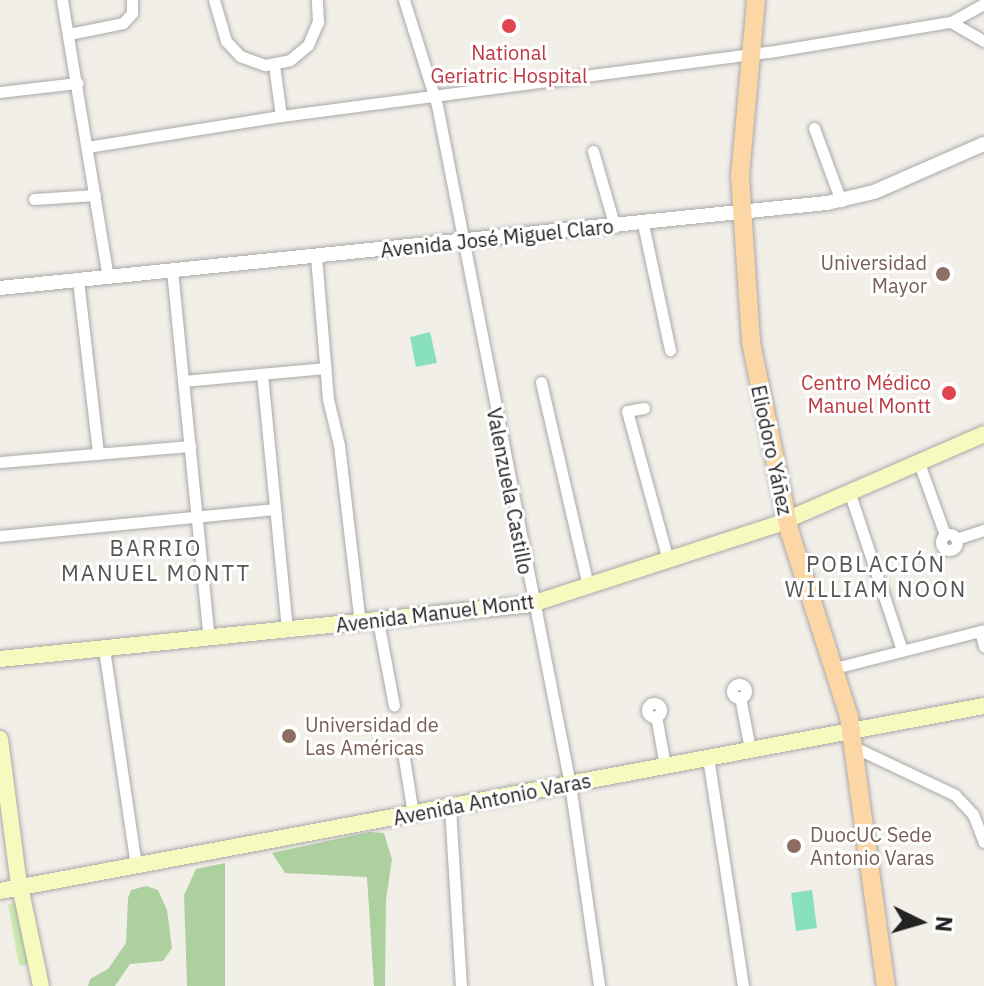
<!DOCTYPE html>
<meta charset="utf-8">
<style>
body{margin:0}
#map{position:relative;width:984px;height:986px;overflow:hidden;background:#f2efe9;font-family:"IBM Plex Sans",sans-serif}
div>[style]{position:absolute}
.grass>*{inset:0;background:#cdebb0}
.forest>*{inset:0;background:#add19e}
.pitch>*{inset:0;background:#88e0be}
.roads{filter:drop-shadow(0 0 2px #a9a9a9) drop-shadow(0 0 2px #a9a9a9)}
.minor>*{height:11px;margin:-5.5px;padding:0 5.5px;transform-origin:5.5px;border-radius:5.5px;background:#fff}
.minor>.ring{margin:-5.5px;padding:0;box-sizing:content-box;background:none;border:11px solid #fff;border-radius:50%}
.tertiary>*{height:14px;margin:-7px;padding:0 7px;transform-origin:7px;border-radius:7px;background:#fff}
.secondary>*{height:16px;margin:-8px;padding:0 8px;transform-origin:8px;border-radius:8px;background:#f7fabf}
.primary>*{height:18px;margin:-9px;padding:0 9px;transform-origin:9px;border-radius:9px;background:#fcd6a4}
.dots>*{width:22px;height:22px;translate:-50% -50%;box-sizing:border-box;border:4px solid #fff;border-radius:50%}
span{translate:-50% -50%;white-space:nowrap;text-align:center;line-height:1.15;-webkit-text-stroke:6px #fff;paint-order:stroke}
.health-label{font-size:20px;color:#be3a42}
.right{translate:-100% -50%;text-align:right}
.street-label{font-size:20px;color:#222}
.education-label{font-size:20px;color:#785e54}
.left{translate:0 -50%;text-align:left}
.neighbourhood-label{font-size:22px;color:#555;letter-spacing:2px}
.north{position:absolute;left:880px;top:882px;width:80px;height:80px;-webkit-text-stroke:6px #fff;paint-order:stroke;rotate:95deg;font-size:22px;font-weight:700;line-height:32px;text-align:center;color:#222}
.north::after{content:'';display:block;margin:auto;width:28px;height:36px;background:#222;clip-path:polygon(50% 0,100% 100%,50% 72%,0 100%)}
</style>
<div id="map">
<div class="grass">
<i style="clip-path:polygon(16px 903px,30px 964px,19px 966px,8px 904px)"></i>
</div>
<div class="forest">
<i style="clip-path:polygon(369px 832px,384px 833px,392px 859px,386px 900px,385px 986px,374px 986px,367px 877px,285px 873px,272px 853px)"></i>
<i style="clip-path:polygon(225px 863px,225px 986px,187px 986px,184px 895px,196px 869px)"></i>
<i style="clip-path:polygon(146px 886px,158px 890px,167px 910px,172px 948px,163px 961px,130px 964px,115px 986px,88px 986px,90px 979px,108px 969px,126px 943px,128px 898px,131px 890px)"></i>
</div>
<div class="pitch">
<i style="clip-path:polygon(430px 332px,437px 363px,416px 367px,410px 337px)"></i>
<i style="clip-path:polygon(812px 890px,817px 928px,796px 931px,791px 893px)"></i>
</div>
<div class="roads">
<div class="minor">
<i style="left:62px;top:0;width:281px;rotate:80.6deg"></i>
<i style="left:214px;top:0;width:43px;rotate:73.7deg"></i>
<i style="left:226px;top:41px;width:21px;rotate:47deg"></i>
<i style="left:240px;top:56px;width:27px;rotate:20deg"></i>
<i style="left:265px;top:65px;width:25px;rotate:-11deg"></i>
<i style="left:290px;top:60px;width:23px;rotate:-40deg"></i>
<i style="left:308px;top:45px;width:25px;rotate:-67deg"></i>
<i style="left:318px;top:22px;width:22px;rotate:-93deg"></i>
<i style="left:404px;top:0;width:110px;rotate:72.6deg"></i>
<i style="left:437px;top:105px;width:692px;rotate:78.92deg"></i>
<i style="left:570px;top:784px;width:204px;rotate:81.8deg"></i>
<i style="left:951px;top:22px;width:38px;rotate:30deg"></i>
<i style="left:69px;top:34px;width:55px;rotate:-11.5deg"></i>
<i style="left:123px;top:23px;width:13px;rotate:-48deg"></i>
<i style="left:132px;top:13px;width:13px;rotate:-90deg"></i>
<i style="left:274px;top:65px;width:51px;rotate:82.2deg"></i>
<i style="left:0;top:92px;width:78px;rotate:-6.7deg"></i>
<i style="left:814px;top:128px;width:78px;rotate:69.7deg"></i>
<i style="left:87px;top:147px;width:196px;rotate:-9.1deg"></i>
<i style="left:281px;top:116px;width:492px;rotate:-7.5deg"></i>
<i style="left:769px;top:52px;width:184px;rotate:-9.4deg"></i>
<i style="left:951px;top:22px;width:38px;rotate:-29deg"></i>
<i style="left:593px;top:151px;width:79px;rotate:73.9deg"></i>
<i style="left:34px;top:199px;width:61px;rotate:-3.8deg"></i>
<i style="left:643px;top:224px;width:129px;rotate:77.9deg"></i>
<i style="left:316px;top:256px;width:144px;rotate:85.2deg"></i>
<i style="left:328px;top:399px;width:47px;rotate:76.6deg"></i>
<i style="left:339px;top:445px;width:179px;rotate:83.3deg"></i>
<i style="left:172px;top:270px;width:370px;rotate:84.3deg"></i>
<i style="left:78px;top:280px;width:175px;rotate:83.4deg"></i>
<i style="left:262px;top:374px;width:257px;rotate:84.4deg"></i>
<i style="left:183px;top:381px;width:143px;rotate:-5.2deg"></i>
<i style="left:541px;top:382px;width:209px;rotate:77deg"></i>
<i style="left:644px;top:408px;width:17px;rotate:170deg"></i>
<i style="left:627px;top:411px;width:155px;rotate:74.6deg"></i>
<i style="left:0;top:462px;width:191px;rotate:-4.8deg"></i>
<i style="left:919px;top:463px;width:77px;rotate:70.1deg"></i>
<i style="left:850px;top:494px;width:164px;rotate:71.6deg"></i>
<i class="ring" style="left:941px;top:534px;width:5px;height:5px"></i>
<i style="left:0;top:536px;width:276px;rotate:-5.6deg"></i>
<i style="left:956px;top:539px;width:29px;rotate:-18deg"></i>
<i style="left:378px;top:621px;width:86px;rotate:79.3deg"></i>
<i style="left:980px;top:631px;width:16px;rotate:75deg"></i>
<i style="left:104px;top:649px;width:219px;rotate:81.6deg"></i>
<i style="left:835px;top:668px;width:154px;rotate:-14.3deg"></i>
<i class="ring" style="left:732px;top:684px;width:3px;height:3px"></i>
<i style="left:740px;top:697px;width:53px;rotate:79.1deg"></i>
<i class="ring" style="left:647px;top:703px;width:3px;height:3px"></i>
<i style="left:656px;top:716px;width:50px;rotate:79.6deg"></i>
<i style="left:854px;top:747px;width:112px;rotate:25.4deg"></i>
<i style="left:955px;top:795px;width:26px;rotate:47deg"></i>
<i style="left:973px;top:814px;width:30px;rotate:69deg"></i>
<i style="left:403px;top:752px;width:63px;rotate:80.8deg"></i>
<i style="left:708px;top:757px;width:232px;rotate:81.3deg"></i>
<i style="left:450px;top:807px;width:179px;rotate:86.5deg"></i>
</div>
<div class="tertiary">
<i style="left:0;top:288px;width:831px;rotate:-5.87deg"></i>
<i style="left:827px;top:203px;width:48px;rotate:-13.2deg"></i>
<i style="left:874px;top:192px;width:120px;rotate:-23.6deg"></i>
</div>
<div class="secondary">
<i style="left:0;top:659px;width:535px;rotate:-5.9deg"></i>
<i style="left:532px;top:604px;width:256px;rotate:-18deg"></i>
<i style="left:775px;top:525px;width:228px;rotate:-23.5deg"></i>
<i style="left:0;top:739px;width:139px;rotate:82.6deg"></i>
<i style="left:18px;top:877px;width:111px;rotate:78.1deg"></i>
<i style="left:0;top:891px;width:1001px;rotate:-10.65deg"></i>
</div>
<div class="primary">
<i style="left:756px;top:0;width:177px;rotate:95.2deg"></i>
<i style="left:740px;top:176px;width:166px;rotate:86.2deg"></i>
<i style="left:751px;top:342px;width:195px;rotate:78.5deg"></i>
<i style="left:790px;top:533px;width:193px;rotate:72.2deg"></i>
<i style="left:849px;top:717px;width:272px;rotate:82.2deg"></i>
</div>
</div>
<div class="dots">
<i style="left:509px;top:26px;background:#e0444e"></i>
<i style="left:943px;top:274px;background:#8d6e63"></i>
<i style="left:949px;top:393px;background:#e0444e"></i>
<i style="left:289px;top:736px;background:#8d6e63"></i>
<i style="left:794px;top:846px;background:#8d6e63"></i>
</div>
<div class="health-label">
<span style="left:509px;top:64px">National<br>Geriatric Hospital</span>
<span class="right" style="left:931px;top:394px">Centro Médico<br>Manuel Montt</span>
</div>
<div class="street-label">
<span style="left:497px;top:238px;rotate:-6deg">Avenida José Miguel Claro</span>
<span style="left:772px;top:450px;rotate:78deg">Eliodoro Yáñez</span>
<span style="left:510px;top:491px;rotate:79deg">Valenzuela Castillo</span>
<span style="left:435px;top:613px;rotate:-7deg">Avenida Manuel Montt</span>
<span style="left:492px;top:799px;rotate:-11deg">Avenida Antonio Varas</span>
</div>
<div class="education-label">
<span class="right" style="left:927px;top:274px">Universidad<br>Mayor</span>
<span class="left" style="left:305px;top:736px">Universidad de<br>Las Américas</span>
<span class="left" style="left:810px;top:846px">DuocUC Sede<br>Antonio Varas</span>
</div>
<div class="neighbourhood-label">
<span style="left:156px;top:560px">BARRIO<br>MANUEL MONTT</span>
<span style="left:876px;top:576px">POBLACIÓN<br>WILLIAM NOON</span>
</div>
<div class="north">N</div>
</div>
